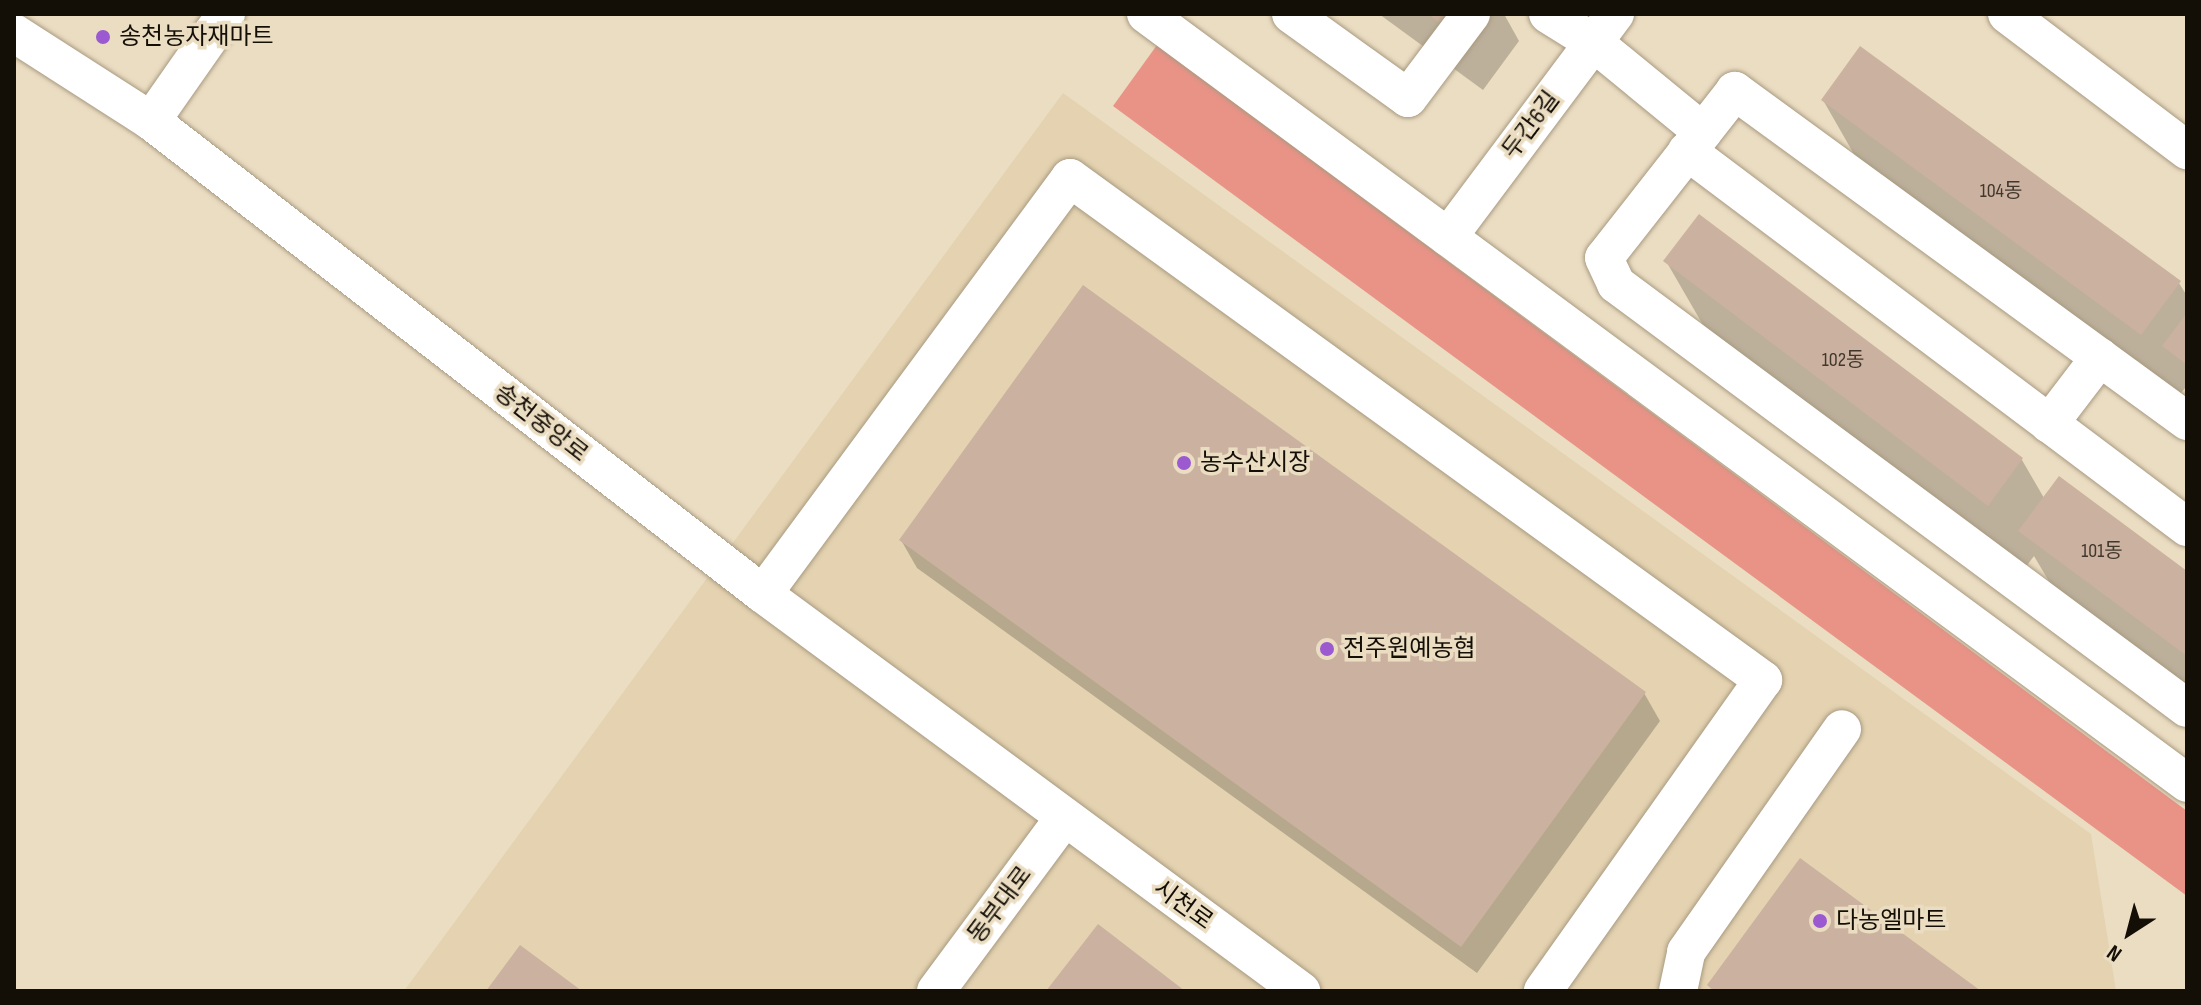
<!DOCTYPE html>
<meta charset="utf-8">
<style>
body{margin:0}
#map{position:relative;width:2201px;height:1005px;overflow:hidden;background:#ebddc2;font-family:"Sofia Sans Condensed","Noto Sans KR",sans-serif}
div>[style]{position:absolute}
.built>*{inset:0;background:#e4d2b0}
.green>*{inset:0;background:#e99387}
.shadow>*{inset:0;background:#0003}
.building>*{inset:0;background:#cbb19f}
.roads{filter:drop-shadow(0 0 2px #a89a81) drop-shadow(0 0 2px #a89a81)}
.minor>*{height:38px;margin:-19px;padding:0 19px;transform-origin:19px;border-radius:19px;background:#fff}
.dots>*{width:22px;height:22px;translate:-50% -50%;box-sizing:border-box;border:4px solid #ebddc2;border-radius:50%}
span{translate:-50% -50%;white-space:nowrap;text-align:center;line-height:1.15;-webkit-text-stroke:7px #ebddc2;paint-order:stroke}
.number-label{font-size:20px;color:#41372c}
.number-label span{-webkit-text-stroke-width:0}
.poi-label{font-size:24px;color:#130e06}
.left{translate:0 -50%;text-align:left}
.street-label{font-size:24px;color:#130e06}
.frame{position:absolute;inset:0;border:16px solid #130e06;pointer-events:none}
.north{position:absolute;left:2089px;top:893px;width:80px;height:80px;-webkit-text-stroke:6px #ebddc2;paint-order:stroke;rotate:216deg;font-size:22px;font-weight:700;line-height:32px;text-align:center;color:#130e06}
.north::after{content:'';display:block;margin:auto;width:28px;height:36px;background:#130e06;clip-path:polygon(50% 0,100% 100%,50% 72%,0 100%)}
</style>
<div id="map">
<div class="built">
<i style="clip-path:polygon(1063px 93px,2091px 834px,2116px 991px,404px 991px)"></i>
</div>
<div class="green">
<i style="clip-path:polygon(1157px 45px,2187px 811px,2187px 896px,1113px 106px)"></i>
</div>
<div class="shadow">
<i style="clip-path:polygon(1379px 14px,1504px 14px,1519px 41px,1483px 90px)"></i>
<i style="clip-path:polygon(1823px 100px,2179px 283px,2187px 296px,2187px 386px,2178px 396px,1859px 163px)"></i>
<i style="clip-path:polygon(1666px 261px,2022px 460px,2044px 498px,2187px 573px,2187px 692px,2057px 595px,2034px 556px,2025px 568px,1703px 325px)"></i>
<i style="clip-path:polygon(901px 540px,1644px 693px,1660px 721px,1477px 973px,917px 568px)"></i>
</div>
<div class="building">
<i style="clip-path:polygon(1428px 14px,1455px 14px,1445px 27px)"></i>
<i style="clip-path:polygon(1860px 46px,2181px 281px,2141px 335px,1821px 100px)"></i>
<i style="clip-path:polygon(1699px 214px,2023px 458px,1988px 506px,1663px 261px)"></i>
<i style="clip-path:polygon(1083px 285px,1646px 692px,1461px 947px,899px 540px)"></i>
<i style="clip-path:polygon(2187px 313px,2187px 365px,2162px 346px)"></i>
<i style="clip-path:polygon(2059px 476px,2187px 571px,2187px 656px,2018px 531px)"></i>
<i style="clip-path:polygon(1800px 858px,1981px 991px,1714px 991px,1707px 985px)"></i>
<i style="clip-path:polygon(1098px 924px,1185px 991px,1046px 991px)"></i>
<i style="clip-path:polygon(520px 945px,582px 991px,486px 991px)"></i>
</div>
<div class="roads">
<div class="minor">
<i style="left:1146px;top:14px;width:1294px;rotate:36.45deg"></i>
<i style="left:1291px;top:14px;width:144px;rotate:35.7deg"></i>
<i style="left:1408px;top:98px;width:105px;rotate:-53.1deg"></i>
<i style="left:1548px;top:14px;width:53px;rotate:31.9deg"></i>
<i style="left:1593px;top:42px;width:142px;rotate:39.3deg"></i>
<i style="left:2007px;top:14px;width:226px;rotate:37.1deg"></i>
<i style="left:14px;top:33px;width:163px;rotate:32.7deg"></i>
<i style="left:151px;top:121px;width:773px;rotate:37.7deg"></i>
<i style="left:763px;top:594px;width:669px;rotate:36.42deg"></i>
<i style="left:151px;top:121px;width:131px;rotate:-55deg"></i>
<i style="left:1687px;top:151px;width:626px;rotate:36.94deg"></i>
<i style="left:1448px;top:237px;width:279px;rotate:-53.2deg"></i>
<i style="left:2187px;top:421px;width:560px;rotate:-143.87deg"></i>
<i style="left:1735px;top:91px;width:212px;rotate:128.1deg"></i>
<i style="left:1604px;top:258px;width:29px;rotate:65deg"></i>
<i style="left:1616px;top:284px;width:711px;rotate:36.6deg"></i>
<i style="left:2049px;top:424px;width:84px;rotate:-52.7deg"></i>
<i style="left:763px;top:594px;width:517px;rotate:-53.57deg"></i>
<i style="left:1070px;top:178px;width:856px;rotate:35.92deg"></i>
<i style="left:1763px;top:680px;width:381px;rotate:125.3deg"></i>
<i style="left:936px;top:991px;width:215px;rotate:-53.5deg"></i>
<i style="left:1678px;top:991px;width:40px;rotate:-78deg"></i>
<i style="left:1686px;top:952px;width:272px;rotate:-55deg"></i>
</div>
</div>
<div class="dots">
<i style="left:103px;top:37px;background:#9b5ad0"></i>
<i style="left:1184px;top:463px;background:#9b5ad0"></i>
<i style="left:1327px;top:649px;background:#9b5ad0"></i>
<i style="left:1820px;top:921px;background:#9b5ad0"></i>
</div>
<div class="number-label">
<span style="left:2001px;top:191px">104동</span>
<span style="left:1843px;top:360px">102동</span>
<span style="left:2102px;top:551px">101동</span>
</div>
<div class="poi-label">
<span class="left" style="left:119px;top:37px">송천농자재마트</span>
<span class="left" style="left:1200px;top:463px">농수산시장</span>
<span class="left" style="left:1343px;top:649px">전주원예농협</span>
<span class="left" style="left:1836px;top:921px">다농엘마트</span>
</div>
<div class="street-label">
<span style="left:1531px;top:125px;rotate:-53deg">두간6길</span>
<span style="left:541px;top:423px;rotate:38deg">송천중앙로</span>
<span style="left:1000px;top:905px;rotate:-53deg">동부대로</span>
<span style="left:1183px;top:905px;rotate:36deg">시천로</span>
</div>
<div class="frame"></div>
<div class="north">N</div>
</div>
